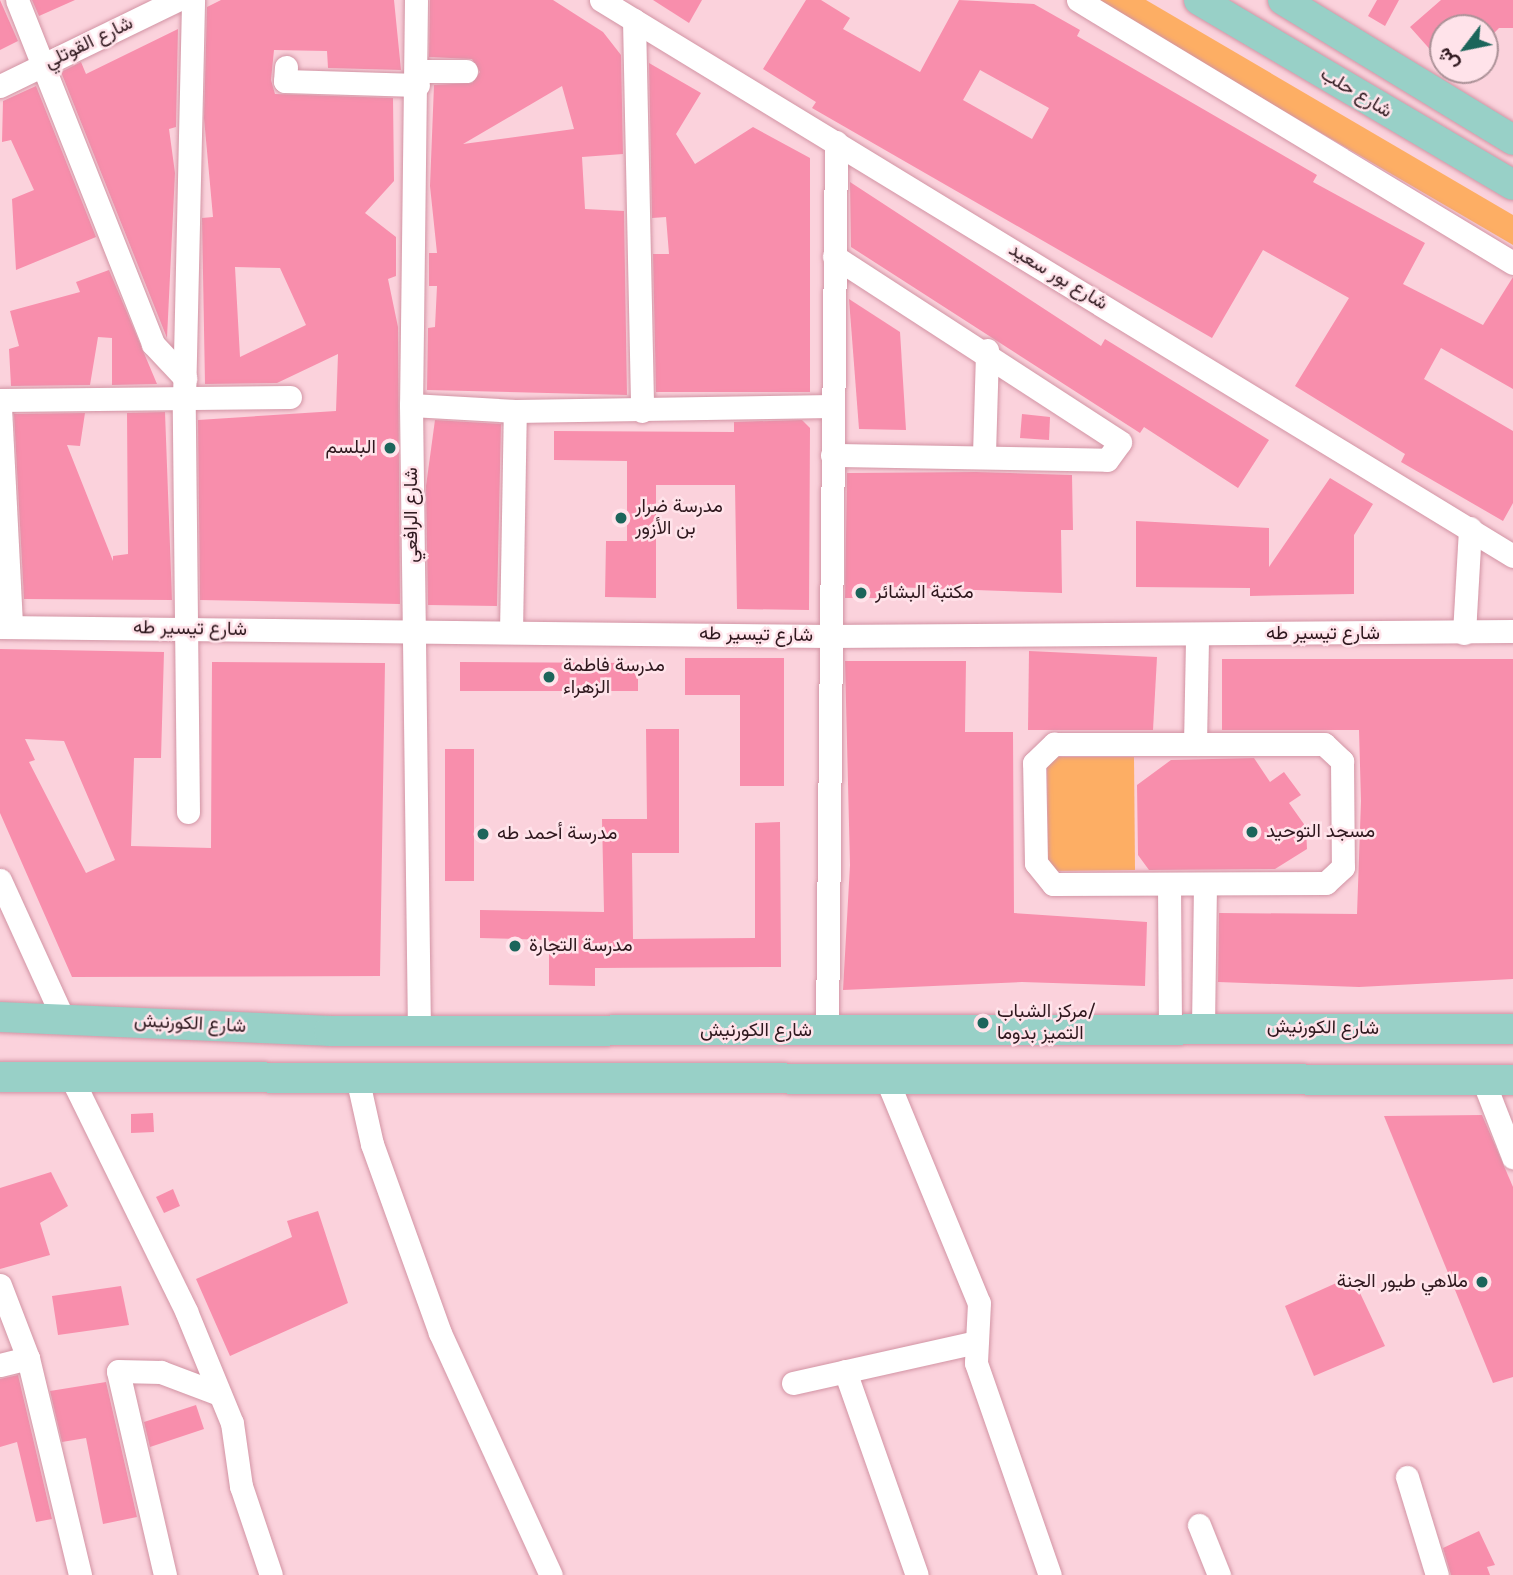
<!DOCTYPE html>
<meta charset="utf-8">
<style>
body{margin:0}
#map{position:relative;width:1513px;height:1575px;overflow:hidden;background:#fbd2dc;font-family:"Varela Round",Vazirmatn,sans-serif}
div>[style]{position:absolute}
.green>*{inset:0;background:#fdae64}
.building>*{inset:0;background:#f88eac}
.roads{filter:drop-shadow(0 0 2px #d294a4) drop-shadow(0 0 2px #d294a4)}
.minor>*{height:23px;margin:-11.5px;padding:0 11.5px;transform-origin:11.5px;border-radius:11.5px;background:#fff}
.major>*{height:30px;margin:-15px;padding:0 15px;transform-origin:15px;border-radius:15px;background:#98d0c7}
.dots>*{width:19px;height:19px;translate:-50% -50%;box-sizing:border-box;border:4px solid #ffe3ea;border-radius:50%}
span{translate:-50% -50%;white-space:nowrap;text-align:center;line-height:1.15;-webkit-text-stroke:5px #ffe3ea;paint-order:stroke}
.street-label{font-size:19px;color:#2f181e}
.poi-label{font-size:19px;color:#2f181e}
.right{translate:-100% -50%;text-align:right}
.left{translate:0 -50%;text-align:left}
.north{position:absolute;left:1429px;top:14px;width:70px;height:70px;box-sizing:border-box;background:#ffe3ea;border:2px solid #ac9298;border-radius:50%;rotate:238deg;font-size:19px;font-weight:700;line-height:28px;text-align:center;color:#2f181e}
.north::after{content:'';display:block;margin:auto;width:24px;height:32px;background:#1c655b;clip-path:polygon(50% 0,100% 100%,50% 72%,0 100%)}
</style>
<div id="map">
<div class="green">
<i style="clip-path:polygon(1094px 0,1146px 0,1513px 215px,1513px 245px)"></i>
<i style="clip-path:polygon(1047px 757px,1134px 757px,1135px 870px,1048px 871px)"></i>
</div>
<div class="building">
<i style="clip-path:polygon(0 0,18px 41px,0 50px)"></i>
<i style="clip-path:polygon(32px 0,75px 0,39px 16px)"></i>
<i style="clip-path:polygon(evenodd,221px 0,394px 0,401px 70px,328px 68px,327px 51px,274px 50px,271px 80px,275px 94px,393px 98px,394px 181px,365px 213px,396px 237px,396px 276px,388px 279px,398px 327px,400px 604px,200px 600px,198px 420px,336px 411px,338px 354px,277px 383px,205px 384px,202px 218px,213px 217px,204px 118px,207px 7px,221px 0,235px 267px,280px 268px,306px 325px,240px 357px,235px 267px)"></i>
<i style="clip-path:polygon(evenodd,430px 0,553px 0,603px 32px,621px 55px,623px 154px,582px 157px,585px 209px,624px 211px,627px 395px,427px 390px,428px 328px,435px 327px,437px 286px,429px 286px,429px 253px,437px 253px,430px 186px,434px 85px,472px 83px,480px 72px,472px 59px,429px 57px,430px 0,562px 86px,574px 129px,463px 144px,562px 86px)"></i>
<i style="clip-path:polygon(653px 0,702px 0,689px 23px)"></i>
<i style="clip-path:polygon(evenodd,806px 0,821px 0,850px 18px,843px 29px,920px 72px,959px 0,1034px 4px,1080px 30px,1077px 36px,1317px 175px,1313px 182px,1425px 243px,1403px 284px,1483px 325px,1513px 277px,1513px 389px,1441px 348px,1424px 379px,1513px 431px,1513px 503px,1503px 521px,1401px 462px,1405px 454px,1295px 386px,1349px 298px,1263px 250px,1212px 338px,812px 108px,816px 102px,763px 69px,806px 0,980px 70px,1049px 108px,1032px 139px,963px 100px,980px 70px)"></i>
<i style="clip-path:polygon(1377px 0,1399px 0,1385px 26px,1368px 16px)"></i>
<i style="clip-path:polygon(1441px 0,1513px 0,1513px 28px,1499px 28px,1485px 42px,1485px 28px,1443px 28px,1443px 64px,1410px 27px)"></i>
<i style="clip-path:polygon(178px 29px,176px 127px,169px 129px,175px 173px,167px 338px,61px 72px,81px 62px,86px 74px)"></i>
<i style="clip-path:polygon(649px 63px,701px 93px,676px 134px,695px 164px,753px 127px,810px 158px,810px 392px,656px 392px,653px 254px,669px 254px,666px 217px,652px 218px)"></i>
<i style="clip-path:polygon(36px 86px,96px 237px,16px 270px,12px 199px,34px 190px,11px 140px,2px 142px,3px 101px)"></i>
<i style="clip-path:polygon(850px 182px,1101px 346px,1105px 339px,1269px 440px,1238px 488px,1144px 427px,1140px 433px,851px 247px)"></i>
<i style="clip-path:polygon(109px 270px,157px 384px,112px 385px,112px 338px,98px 337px,90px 385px,11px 386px,9px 349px,19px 346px,10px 311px,80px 292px,76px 282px)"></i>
<i style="clip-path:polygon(849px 299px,900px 332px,906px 430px,859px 429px)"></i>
<i style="clip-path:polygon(165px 412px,172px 600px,24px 599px,14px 414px,85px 413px,80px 446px,67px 445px,113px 561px,113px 556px,128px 554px,127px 413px)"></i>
<i style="clip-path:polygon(1022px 414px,1050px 417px,1049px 440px,1020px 438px)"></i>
<i style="clip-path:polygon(435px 420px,501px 424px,497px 606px,428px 605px,426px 486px)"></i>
<i style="clip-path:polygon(802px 420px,810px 428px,809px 610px,737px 609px,735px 485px,656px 485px,656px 598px,605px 597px,606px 541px,627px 541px,627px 461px,554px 460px,554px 431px,734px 432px,734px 422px)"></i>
<i style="clip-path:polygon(976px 472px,1072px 475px,1073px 530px,1061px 530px,1062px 593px,891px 587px,891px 598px,845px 598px,847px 473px)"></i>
<i style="clip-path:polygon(1330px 478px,1373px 504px,1354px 535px,1354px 594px,1250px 596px,1250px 588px,1136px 587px,1136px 521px,1269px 528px,1269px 567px)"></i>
<i style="clip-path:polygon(evenodd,0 649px,164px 652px,161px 758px,134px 758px,131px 846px,211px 848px,212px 662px,385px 663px,380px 976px,72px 977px,0 813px,0 649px,25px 739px,64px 741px,115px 860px,86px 873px,29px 762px,35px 760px,25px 739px)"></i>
<i style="clip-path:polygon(1029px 651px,1157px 657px,1153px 730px,1028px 730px)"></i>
<i style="clip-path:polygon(685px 658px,784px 658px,784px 786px,740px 786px,740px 695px,685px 695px)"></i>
<i style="clip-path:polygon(1222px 659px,1513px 659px,1513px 979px,1359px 987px,1218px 982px,1219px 913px,1357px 914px,1361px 801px,1359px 730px,1222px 730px)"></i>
<i style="clip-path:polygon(845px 661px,966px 661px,965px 732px,1013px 732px,1014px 913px,1147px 922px,1145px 986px,1022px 982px,843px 990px,850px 865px)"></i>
<i style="clip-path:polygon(460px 662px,638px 663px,638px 691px,460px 691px)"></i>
<i style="clip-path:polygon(646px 729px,679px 729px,679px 853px,632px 853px,633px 939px,755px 938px,755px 823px,780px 822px,781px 967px,595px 968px,595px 986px,549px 985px,549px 940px,480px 938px,480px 910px,604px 912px,602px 819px,647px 819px)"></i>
<i style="clip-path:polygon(445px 749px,474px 749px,474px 881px,445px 881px)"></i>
<i style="clip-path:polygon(1254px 758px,1270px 782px,1284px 772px,1301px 795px,1289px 803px,1306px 827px,1307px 849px,1275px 869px,1149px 870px,1138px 855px,1137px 785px,1171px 760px)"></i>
<i style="clip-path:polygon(153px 1113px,154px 1132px,131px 1133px,131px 1114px)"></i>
<i style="clip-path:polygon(1482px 1115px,1513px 1187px,1513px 1377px,1493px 1383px,1384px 1116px)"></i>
<i style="clip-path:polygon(51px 1172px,68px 1206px,40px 1223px,50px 1255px,0 1269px,0 1188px)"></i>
<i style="clip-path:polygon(173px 1189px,180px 1206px,164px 1213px,156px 1197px)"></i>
<i style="clip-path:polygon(318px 1211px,348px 1303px,230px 1356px,196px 1279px,292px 1237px,287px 1221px)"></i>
<i style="clip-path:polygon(1352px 1276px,1385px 1346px,1314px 1376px,1285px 1306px)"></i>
<i style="clip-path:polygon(121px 1286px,129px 1325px,58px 1335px,52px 1296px)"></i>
<i style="clip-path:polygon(18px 1375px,52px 1519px,36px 1522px,17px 1442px,0 1447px,0 1379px)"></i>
<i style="clip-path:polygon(106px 1382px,137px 1517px,103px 1524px,86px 1438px,62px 1442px,50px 1391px)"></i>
<i style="clip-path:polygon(196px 1405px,204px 1429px,150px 1447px,144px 1422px)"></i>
<i style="clip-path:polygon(1479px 1531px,1495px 1565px,1487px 1567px,1490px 1575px,1451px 1575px,1443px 1548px)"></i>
</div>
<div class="roads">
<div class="minor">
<i style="left:17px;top:0;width:370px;rotate:68.4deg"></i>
<i style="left:153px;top:344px;width:47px;rotate:46.7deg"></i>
<i style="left:416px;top:0;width:405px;rotate:90.7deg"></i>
<i style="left:411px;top:405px;width:626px;rotate:89.27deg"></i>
<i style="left:601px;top:0;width:1068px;rotate:31.37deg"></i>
<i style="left:1078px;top:0;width:508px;rotate:31.16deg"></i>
<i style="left:634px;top:20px;width:391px;rotate:88.8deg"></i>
<i style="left:286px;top:67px;width:14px;rotate:94deg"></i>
<i style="left:285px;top:81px;width:133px;rotate:1.7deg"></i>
<i style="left:418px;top:71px;width:48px"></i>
<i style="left:0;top:86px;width:197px;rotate:-25.9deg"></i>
<i style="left:0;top:400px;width:290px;rotate:-0.6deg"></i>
<i style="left:411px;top:405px;width:104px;rotate:3.3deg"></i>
<i style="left:515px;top:411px;width:317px;rotate:-0.9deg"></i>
<i style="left:0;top:407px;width:220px;rotate:87.1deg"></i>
<i style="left:984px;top:454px;width:104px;rotate:-88.3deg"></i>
<i style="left:832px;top:455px;width:275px;rotate:1deg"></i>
<i style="left:1107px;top:460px;width:22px;rotate:-54deg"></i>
<i style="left:1120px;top:442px;width:341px;rotate:-147deg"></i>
<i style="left:0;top:627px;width:828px;rotate:0.62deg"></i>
<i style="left:828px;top:636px;width:685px;rotate:-0.42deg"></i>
<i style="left:511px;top:632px;width:221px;rotate:-89deg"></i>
<i style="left:1464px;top:633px;width:105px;rotate:-86.7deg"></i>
<i style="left:1054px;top:744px;width:270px"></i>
<i style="left:1324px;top:744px;width:25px;rotate:43deg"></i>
<i style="left:1342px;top:761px;width:106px;rotate:89.5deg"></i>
<i style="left:1343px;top:867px;width:23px;rotate:137deg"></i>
<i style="left:1326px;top:883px;width:273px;rotate:179.8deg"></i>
<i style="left:1053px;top:884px;width:27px;rotate:-129deg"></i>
<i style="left:1036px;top:863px;width:100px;rotate:-91.1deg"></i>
<i style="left:1034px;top:763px;width:28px;rotate:-44deg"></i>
<i style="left:1195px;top:744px;width:109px;rotate:-88.9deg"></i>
<i style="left:188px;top:812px;width:412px;rotate:-90.6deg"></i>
<i style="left:184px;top:400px;width:400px;rotate:-88.7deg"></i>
<i style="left:0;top:880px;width:152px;rotate:65.5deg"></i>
<i style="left:1169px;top:884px;width:143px;rotate:89.6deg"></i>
<i style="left:1203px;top:1027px;width:143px;rotate:-89.2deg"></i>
<i style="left:827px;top:1031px;width:889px;rotate:-89.42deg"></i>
<i style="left:71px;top:1077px;width:261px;rotate:63.8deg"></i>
<i style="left:186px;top:1311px;width:121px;rotate:67.7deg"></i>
<i style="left:232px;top:1423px;width:64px;rotate:81.9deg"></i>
<i style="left:241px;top:1486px;width:94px;rotate:71.4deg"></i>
<i style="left:357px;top:1077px;width:69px;rotate:77.4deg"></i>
<i style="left:372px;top:1144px;width:201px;rotate:70.2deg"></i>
<i style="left:440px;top:1333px;width:266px;rotate:65.4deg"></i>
<i style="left:887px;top:1080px;width:241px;rotate:67.6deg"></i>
<i style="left:979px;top:1303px;width:60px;rotate:92.9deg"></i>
<i style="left:976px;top:1363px;width:225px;rotate:70.8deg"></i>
<i style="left:1483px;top:1080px;width:83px;rotate:68.7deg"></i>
<i style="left:0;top:1285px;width:78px;rotate:69deg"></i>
<i style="left:28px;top:1358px;width:223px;rotate:76.5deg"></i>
<i style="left:0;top:1365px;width:29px;rotate:-14deg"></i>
<i style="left:845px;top:1371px;width:216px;rotate:70.6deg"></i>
<i style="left:793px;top:1383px;width:188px;rotate:-12.6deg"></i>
<i style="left:1407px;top:1477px;width:102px;rotate:73deg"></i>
<i style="left:1199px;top:1525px;width:54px;rotate:68.2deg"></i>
<i style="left:165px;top:1575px;width:209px;rotate:-103deg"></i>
<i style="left:118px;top:1371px;width:43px;rotate:1.3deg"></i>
<i style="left:161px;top:1372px;width:62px;rotate:20.8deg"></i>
</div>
<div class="major">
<i style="left:1199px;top:0;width:364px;rotate:30.5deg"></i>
<i style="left:1283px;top:0;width:269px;rotate:31.3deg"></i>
<i style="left:0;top:1017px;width:329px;rotate:2.4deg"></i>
<i style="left:329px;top:1031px;width:1184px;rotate:-0.1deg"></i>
<i style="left:0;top:1077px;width:1513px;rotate:0.11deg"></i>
</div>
</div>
<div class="dots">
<i style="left:390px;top:448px;background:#1c655b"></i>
<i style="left:621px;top:518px;background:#1c655b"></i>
<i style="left:861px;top:593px;background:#1c655b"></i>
<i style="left:549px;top:677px;background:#1c655b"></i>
<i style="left:1252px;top:832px;background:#1c655b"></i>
<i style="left:483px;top:834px;background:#1c655b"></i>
<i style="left:515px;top:946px;background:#1c655b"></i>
<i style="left:983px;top:1023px;background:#1c655b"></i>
<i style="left:1482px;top:1282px;background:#1c655b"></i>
</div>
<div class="street-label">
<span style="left:89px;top:43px;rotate:-26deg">شارع القوتلي</span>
<span style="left:1356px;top:93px;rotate:31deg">شارع حلب</span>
<span style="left:1058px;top:277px;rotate:31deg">شارع بور سعيد</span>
<span style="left:412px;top:515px;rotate:-90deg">شارع الرافعي</span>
<span style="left:190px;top:629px;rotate:1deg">شارع تيسير طه</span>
<span style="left:1323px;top:634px">شارع تيسير طه</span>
<span style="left:756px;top:635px;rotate:1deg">شارع تيسير طه</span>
<span style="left:190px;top:1024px;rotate:3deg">شارع الكورنيش</span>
<span style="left:1323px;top:1028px;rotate:1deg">شارع الكورنيش</span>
<span style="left:756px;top:1031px">شارع الكورنيش</span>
</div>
<div class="poi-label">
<span class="right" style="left:376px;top:448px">البلسم</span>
<span class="left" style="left:635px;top:518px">مدرسة ضرار<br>بن الأزور</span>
<span class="left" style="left:875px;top:593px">مكتبة البشائر</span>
<span class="left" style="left:563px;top:677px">مدرسة فاطمة<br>الزهراء</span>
<span class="left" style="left:1266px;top:832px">مسجد التوحيد</span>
<span class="left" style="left:497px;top:834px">مدرسة أحمد طه</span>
<span class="left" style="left:529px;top:946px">مدرسة التجارة</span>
<span class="left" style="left:997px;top:1023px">مركز الشباب/<br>التميز بدوما</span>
<span class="right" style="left:1468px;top:1282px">ملاهي طيور الجنة</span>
</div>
<div class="north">ش</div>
</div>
